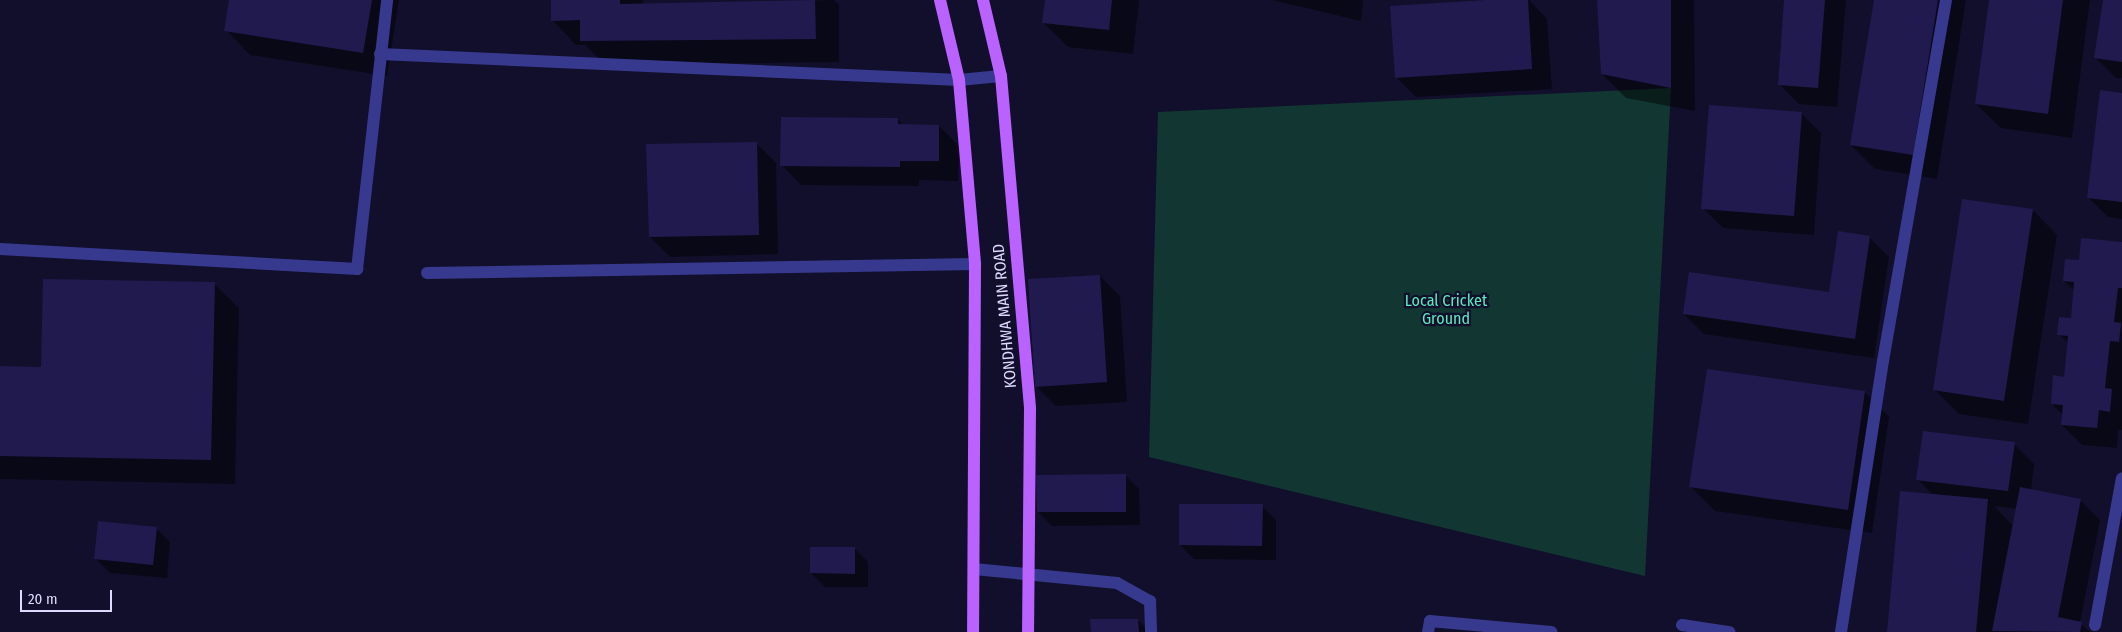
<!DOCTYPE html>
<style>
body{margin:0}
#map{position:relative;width:2122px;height:632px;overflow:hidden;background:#120f2c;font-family:"Fira Sans Condensed",sans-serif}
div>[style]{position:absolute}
.green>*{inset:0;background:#123733}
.shadow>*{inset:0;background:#0007}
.building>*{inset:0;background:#211a4f}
.minor>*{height:12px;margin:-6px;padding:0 6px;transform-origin:6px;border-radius:6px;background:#37398f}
.major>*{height:12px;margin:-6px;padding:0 6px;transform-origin:6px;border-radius:6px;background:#b962ff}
span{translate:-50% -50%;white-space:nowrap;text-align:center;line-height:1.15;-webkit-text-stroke:4.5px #120f2c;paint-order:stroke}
.park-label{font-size:16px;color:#5ceabc}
.street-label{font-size:16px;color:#dcdbff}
.scale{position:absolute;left:20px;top:590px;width:92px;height:22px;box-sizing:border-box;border:2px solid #dcdbff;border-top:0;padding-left:6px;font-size:15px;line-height:18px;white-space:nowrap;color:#dcdbff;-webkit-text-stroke:4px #120f2c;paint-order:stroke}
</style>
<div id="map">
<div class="green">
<i style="clip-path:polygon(1671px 88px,1645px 576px,1149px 457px,1158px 112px)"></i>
</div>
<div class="shadow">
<i style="clip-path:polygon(231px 0,399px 0,387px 76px,250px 55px,226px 30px)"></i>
<i style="clip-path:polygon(552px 0,643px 0,643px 5px,834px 0,839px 5px,839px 62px,606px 65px,585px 45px,576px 45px,552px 20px)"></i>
<i style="clip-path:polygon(1046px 0,1139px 0,1133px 54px,1068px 47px,1044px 23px)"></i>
<i style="clip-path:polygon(1272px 0,1363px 0,1361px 21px)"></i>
<i style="clip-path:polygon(1506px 0,1529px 0,1547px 19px,1552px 89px,1416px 97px,1396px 77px)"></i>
<i style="clip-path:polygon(1598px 0,1694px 0,1695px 111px,1626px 98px,1602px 74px)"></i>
<i style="clip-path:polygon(1786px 0,1846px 0,1837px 107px,1799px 104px,1779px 84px)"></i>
<i style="clip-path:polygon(1875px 0,1966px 0,1937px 179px,1875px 169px,1851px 145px)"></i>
<i style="clip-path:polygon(1991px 0,2090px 0,2072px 138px,2001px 128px,1976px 104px)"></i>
<i style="clip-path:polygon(2104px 0,2122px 0,2122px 78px,2116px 78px,2096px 58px)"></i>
<i style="clip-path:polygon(2122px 94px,2122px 219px,2108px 217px,2088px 197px)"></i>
<i style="clip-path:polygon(1801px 113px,1821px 133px,1814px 235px,1723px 228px,1703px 208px)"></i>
<i style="clip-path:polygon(898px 119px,904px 126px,939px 126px,959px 146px,958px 181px,919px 180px,919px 186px,801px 185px,782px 165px)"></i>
<i style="clip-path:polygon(756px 143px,776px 163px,778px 254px,670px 257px,650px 237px)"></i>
<i style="clip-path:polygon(2033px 210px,2057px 235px,2028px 424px,1959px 414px,1934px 389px)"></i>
<i style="clip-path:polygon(1869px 237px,1889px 257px,1874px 358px,1704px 334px,1684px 314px,1830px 293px)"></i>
<i style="clip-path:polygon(2122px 243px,2122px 430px,2118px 430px,2117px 448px,2082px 445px,2062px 425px,2063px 415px,2052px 404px,2065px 378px,2069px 344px,2059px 334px,2072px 319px,2075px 291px,2064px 281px,2080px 261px)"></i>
<i style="clip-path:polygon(1100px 276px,1120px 296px,1127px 402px,1056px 406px,1036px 386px)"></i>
<i style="clip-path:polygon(214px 284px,239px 308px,235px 484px,0 479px,0 367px,42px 368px)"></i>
<i style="clip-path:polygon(1865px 392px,1889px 417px,1872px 533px,1715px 511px,1691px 487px)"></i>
<i style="clip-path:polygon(evenodd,2014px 444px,2034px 464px,2031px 490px,2080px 500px,2100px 520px,2080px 623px,2090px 632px,1888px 632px,1934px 496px,1918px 480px,2014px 444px,1994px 506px,2017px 509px,2014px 527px,1994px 506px)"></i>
<i style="clip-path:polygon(1125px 475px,1139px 489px,1140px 525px,1052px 526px,1038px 512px)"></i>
<i style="clip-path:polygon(1262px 506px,1276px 520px,1276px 560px,1194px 559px,1180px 545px)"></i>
<i style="clip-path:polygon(156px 528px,170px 542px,167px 578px,110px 573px,96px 559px)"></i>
<i style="clip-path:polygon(854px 548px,868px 562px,868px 587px,825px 587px,811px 573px)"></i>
<i style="clip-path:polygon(1138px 620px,1150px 632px,1092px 632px)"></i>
</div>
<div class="building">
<i style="clip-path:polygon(229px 0,372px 0,363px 53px,224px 31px)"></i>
<i style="clip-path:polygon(551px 0,620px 0,620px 4px,815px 0,816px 39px,580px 41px,580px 20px,551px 21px)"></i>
<i style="clip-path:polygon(1045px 0,1112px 0,1109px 30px,1042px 23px)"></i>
<i style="clip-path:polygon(1486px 0,1528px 0,1532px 69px,1395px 78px,1390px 6px)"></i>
<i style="clip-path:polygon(1597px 0,1671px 0,1671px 88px,1601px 74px)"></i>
<i style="clip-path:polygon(1784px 0,1825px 0,1818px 88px,1778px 85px)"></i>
<i style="clip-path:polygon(1874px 0,1938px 0,1913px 155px,1850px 145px)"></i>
<i style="clip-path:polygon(1989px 0,2063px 0,2048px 114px,1975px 104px)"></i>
<i style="clip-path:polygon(2103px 0,2122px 0,2122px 62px,2094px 58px)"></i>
<i style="clip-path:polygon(2100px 90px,2122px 93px,2122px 202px,2087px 198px)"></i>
<i style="clip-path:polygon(1709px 105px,1802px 112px,1794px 216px,1701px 209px)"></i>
<i style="clip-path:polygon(781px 117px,898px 118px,898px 124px,939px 125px,939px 161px,900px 161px,900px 167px,780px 166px)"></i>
<i style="clip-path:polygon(757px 142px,759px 235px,649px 237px,646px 144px)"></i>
<i style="clip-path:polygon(1962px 199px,2033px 209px,2004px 401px,1933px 390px)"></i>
<i style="clip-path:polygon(1838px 231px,1870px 236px,1855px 339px,1683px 314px,1689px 272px,1829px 292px)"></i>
<i style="clip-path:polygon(2081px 238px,2122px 242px,2122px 288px,2118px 288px,2114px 322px,2121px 323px,2119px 342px,2110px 341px,2105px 388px,2112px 389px,2110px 412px,2099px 410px,2097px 428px,2061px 425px,2063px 405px,2051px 404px,2053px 375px,2064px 377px,2068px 336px,2057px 335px,2059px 317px,2071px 318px,2074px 282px,2063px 281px,2065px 259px,2079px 260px)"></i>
<i style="clip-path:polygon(1100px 275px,1107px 382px,1035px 387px,1028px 279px)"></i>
<i style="clip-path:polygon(43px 279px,215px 282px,211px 460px,0 456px,0 366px,41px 367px)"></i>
<i style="clip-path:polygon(1707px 369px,1865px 391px,1848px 510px,1689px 487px)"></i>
<i style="clip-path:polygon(1923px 431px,2015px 442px,2008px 491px,1916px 480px)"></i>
<i style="clip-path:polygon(1126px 474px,1126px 512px,1037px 512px,1036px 475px)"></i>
<i style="clip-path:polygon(2020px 487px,2081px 499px,2058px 617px,2082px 622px,2080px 632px,1992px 631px)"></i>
<i style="clip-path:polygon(1900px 491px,1988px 499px,1976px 632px,1887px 632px)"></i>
<i style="clip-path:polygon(1179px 504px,1263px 504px,1262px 546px,1179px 545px)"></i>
<i style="clip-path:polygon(98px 521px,157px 527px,153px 565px,94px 559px)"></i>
<i style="clip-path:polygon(810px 547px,855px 547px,855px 574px,810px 573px)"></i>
<i style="clip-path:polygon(1090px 619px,1138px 619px,1139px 632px,1091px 632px)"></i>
</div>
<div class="minor">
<i style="left:380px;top:54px;width:580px;rotate:2.57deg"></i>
<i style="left:959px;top:80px;width:42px;rotate:-5.4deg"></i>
<i style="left:0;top:249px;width:358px;rotate:3.2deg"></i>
<i style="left:357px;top:269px;width:271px;rotate:-83.6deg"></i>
<i style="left:427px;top:273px;width:548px;rotate:-0.94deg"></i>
<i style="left:974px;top:569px;width:144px;rotate:5.6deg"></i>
<i style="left:1117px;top:583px;width:38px;rotate:29deg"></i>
<i style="left:1150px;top:601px;width:31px;rotate:88deg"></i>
<i style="left:1682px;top:625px;width:48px;rotate:8.5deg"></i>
<i style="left:2095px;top:625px;width:149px;rotate:-79.6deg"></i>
<i style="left:1428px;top:632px;width:11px;rotate:-80deg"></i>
<i style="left:1430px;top:621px;width:122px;rotate:5.2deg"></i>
<i style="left:1841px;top:632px;width:274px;rotate:-81.2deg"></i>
<i style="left:1883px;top:361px;width:366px;rotate:-80.1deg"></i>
</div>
<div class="major">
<i style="left:940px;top:0;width:82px;rotate:76.6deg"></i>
<i style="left:959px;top:80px;width:185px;rotate:85deg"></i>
<i style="left:975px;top:264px;width:368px;rotate:90.3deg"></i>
<i style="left:983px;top:0;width:78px;rotate:76.7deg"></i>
<i style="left:1001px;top:76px;width:334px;rotate:85deg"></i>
<i style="left:1030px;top:409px;width:223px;rotate:90.5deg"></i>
</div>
<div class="park-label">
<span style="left:1446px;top:310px">Local Cricket<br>Ground</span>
</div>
<div class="street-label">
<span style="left:1005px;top:316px;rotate:-95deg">KONDHWA MAIN ROAD</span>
</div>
<div class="scale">20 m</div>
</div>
